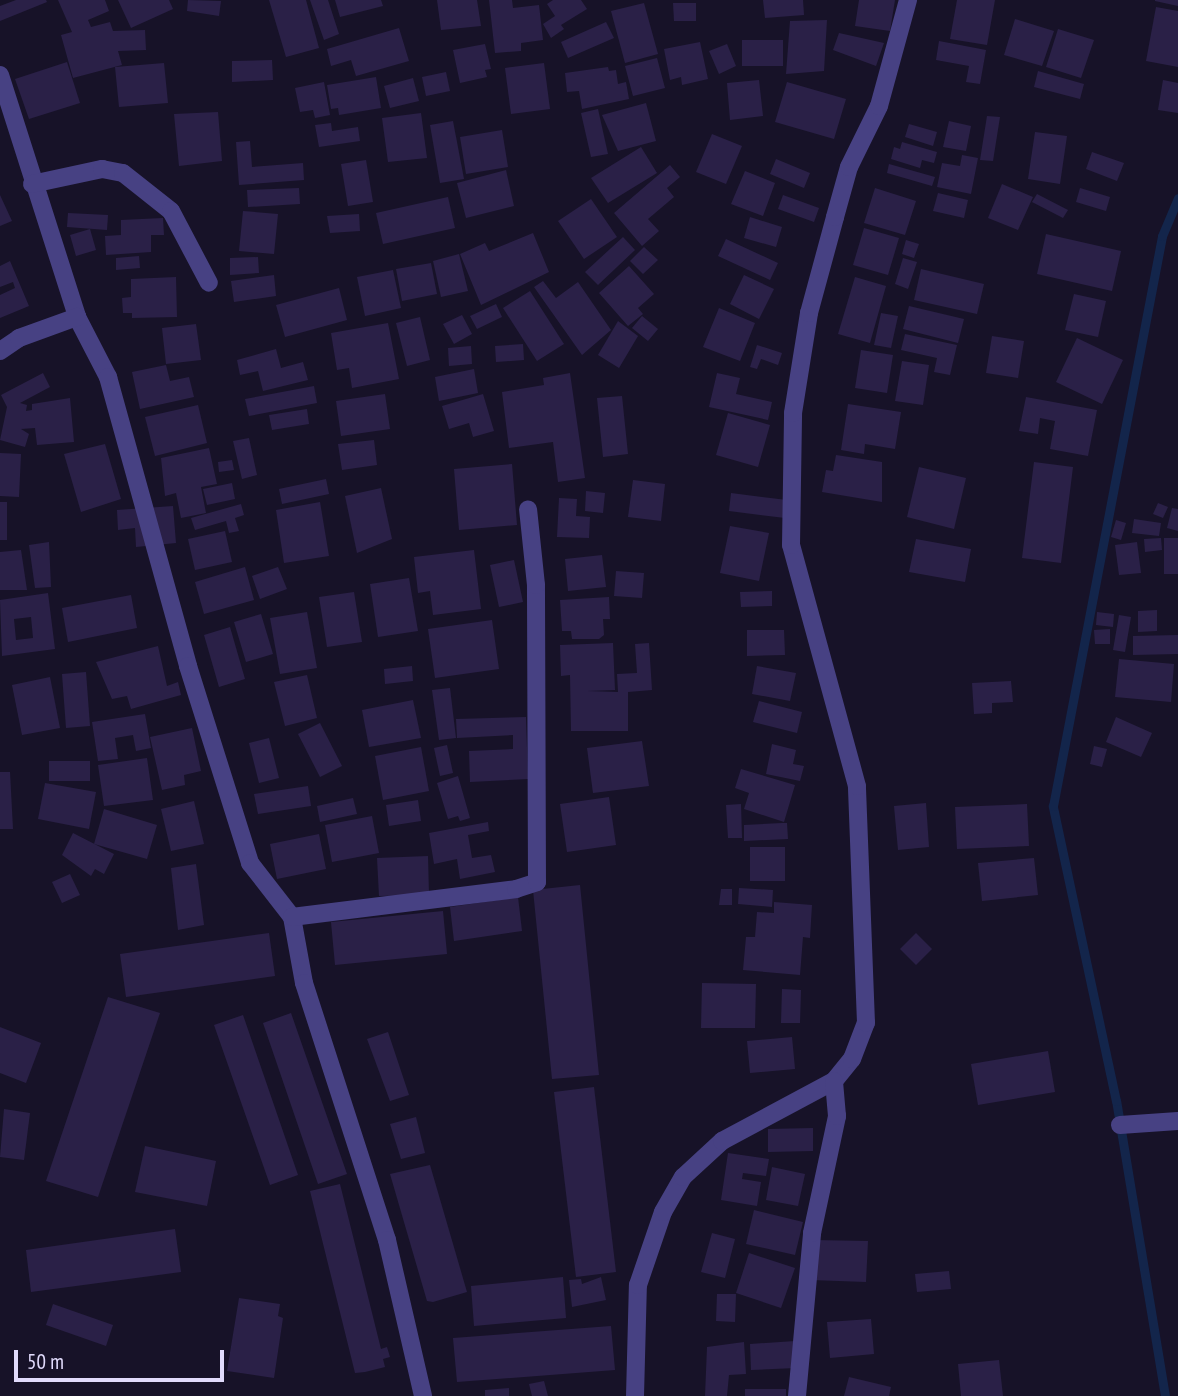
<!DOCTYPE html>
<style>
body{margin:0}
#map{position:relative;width:1178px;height:1396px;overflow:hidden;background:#171228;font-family:"PT Sans Narrow",sans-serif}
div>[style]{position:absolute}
.stream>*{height:9px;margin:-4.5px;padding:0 4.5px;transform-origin:4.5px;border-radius:4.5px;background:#13254b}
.building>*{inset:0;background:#2a2047}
.minor>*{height:18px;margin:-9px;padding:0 9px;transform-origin:9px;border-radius:9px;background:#474183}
span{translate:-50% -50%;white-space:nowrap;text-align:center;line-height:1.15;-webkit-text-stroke:6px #171228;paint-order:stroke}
.scale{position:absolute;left:14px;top:1350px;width:210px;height:32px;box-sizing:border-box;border:4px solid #e1dbfc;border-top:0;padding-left:9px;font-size:21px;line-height:24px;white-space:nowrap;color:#e1dbfc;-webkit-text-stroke:5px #171228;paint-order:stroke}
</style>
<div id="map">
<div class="stream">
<i style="left:1165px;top:1396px;width:299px;rotate:-99.4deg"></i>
<i style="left:1116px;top:1101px;width:302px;rotate:-102.1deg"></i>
<i style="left:1053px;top:806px;width:580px;rotate:-79.17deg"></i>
<i style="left:1162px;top:236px;width:41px;rotate:-67.2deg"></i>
</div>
<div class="building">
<i style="clip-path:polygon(16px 0,46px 0,47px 2px,0 21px,0 6px)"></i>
<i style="clip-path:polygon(58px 0,105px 0,109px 11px,88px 20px,91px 27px,110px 22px,113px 31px,145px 30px,146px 50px,118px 51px,122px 65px,73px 78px,61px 35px,72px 32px)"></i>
<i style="clip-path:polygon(118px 0,169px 0,173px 9px,131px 28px)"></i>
<i style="clip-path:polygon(188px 0,221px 1px,219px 16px,187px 11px)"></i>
<i style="clip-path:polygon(269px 0,306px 0,319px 48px,286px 57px)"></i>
<i style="clip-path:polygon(310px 0,328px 0,339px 34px,324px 40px)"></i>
<i style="clip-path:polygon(335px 0,381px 0,383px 6px,340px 17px)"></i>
<i style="clip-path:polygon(437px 0,477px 0,481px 26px,441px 30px)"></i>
<i style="clip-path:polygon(489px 0,512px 0,513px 8px,539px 5px,543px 40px,521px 43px,521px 51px,495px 53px)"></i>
<i style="clip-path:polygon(553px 0,581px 0,587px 9px,561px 25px,564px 29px,551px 38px,543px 24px,555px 16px,547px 4px)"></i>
<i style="clip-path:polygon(763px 0,803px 0,804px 15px,765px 18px)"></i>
<i style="clip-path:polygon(859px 0,895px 0,890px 31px,855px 26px)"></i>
<i style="clip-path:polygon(957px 0,995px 0,987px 45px,950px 39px)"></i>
<i style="clip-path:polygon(1178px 0,1178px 6px,1155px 1px,1155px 0)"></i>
<i style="clip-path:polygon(644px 3px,658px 54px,625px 63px,611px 11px)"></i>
<i style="clip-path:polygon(673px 3px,696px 3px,696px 21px,674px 21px)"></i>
<i style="clip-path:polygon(1156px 7px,1178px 11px,1178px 67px,1146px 61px)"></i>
<i style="clip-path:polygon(1015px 19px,1054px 31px,1042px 66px,1004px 55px)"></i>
<i style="clip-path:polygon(827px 20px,824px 71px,786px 74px,790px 21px)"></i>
<i style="clip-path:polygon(606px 22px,614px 38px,568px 58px,561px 42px)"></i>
<i style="clip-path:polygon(399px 28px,409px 61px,356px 76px,351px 60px,331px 66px,327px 49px)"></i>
<i style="clip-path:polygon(1058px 29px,1094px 40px,1081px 78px,1046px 67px)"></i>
<i style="clip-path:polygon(839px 33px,884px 43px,876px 66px,833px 50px)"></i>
<i style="clip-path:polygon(742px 40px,783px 40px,783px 66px,742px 66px)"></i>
<i style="clip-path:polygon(939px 41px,986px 50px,980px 84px,966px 82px,969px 66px,936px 60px)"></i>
<i style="clip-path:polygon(700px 42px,708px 79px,682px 85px,681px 77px,670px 80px,664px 49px)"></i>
<i style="clip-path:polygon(485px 44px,491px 69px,485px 70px,487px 77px,460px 83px,453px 50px)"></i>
<i style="clip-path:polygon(727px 44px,736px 66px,719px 74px,709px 51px)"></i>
<i style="clip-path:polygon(657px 58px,665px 88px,633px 96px,625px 66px)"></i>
<i style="clip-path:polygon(272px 60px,273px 80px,232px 82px,232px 61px)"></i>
<i style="clip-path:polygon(67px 62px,80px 103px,29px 119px,15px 79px)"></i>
<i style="clip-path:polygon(164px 63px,168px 103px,119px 107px,115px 67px)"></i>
<i style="clip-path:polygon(544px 63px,550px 109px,511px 114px,505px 68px)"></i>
<i style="clip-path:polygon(608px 67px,609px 71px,616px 70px,618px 84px,626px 82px,629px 99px,582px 109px,579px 91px,567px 92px,565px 73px)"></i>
<i style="clip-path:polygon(1038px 71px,1084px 84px,1080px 99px,1034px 87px)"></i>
<i style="clip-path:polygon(446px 72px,450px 91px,426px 96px,422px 77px)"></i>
<i style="clip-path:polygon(376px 77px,381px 108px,339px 115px,338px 108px,331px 109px,327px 85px)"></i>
<i style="clip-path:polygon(413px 78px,419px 101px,390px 108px,384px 86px)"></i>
<i style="clip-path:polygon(759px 80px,763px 116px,730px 120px,727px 83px)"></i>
<i style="clip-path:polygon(1163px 80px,1178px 83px,1178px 113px,1158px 110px)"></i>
<i style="clip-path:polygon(324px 82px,330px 115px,315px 118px,313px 110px,300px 112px,295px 88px)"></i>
<i style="clip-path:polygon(787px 82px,846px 99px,834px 139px,775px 122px)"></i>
<i style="clip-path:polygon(646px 103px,656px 141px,618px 151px,602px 115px)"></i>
<i style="clip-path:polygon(598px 109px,608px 154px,591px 157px,581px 113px)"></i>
<i style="clip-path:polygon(218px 112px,222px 161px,179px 166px,174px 114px)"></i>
<i style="clip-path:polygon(421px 113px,427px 158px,388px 162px,382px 118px)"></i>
<i style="clip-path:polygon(987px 116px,1000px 117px,993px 161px,980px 160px)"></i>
<i style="clip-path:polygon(453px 121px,464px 179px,440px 183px,430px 125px)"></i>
<i style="clip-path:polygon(949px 121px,971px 126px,966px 151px,943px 147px)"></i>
<i style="clip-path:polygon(331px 123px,332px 131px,358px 127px,360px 141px,319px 147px,315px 125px)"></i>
<i style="clip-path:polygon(909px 124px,937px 132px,933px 146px,905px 137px)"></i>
<i style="clip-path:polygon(502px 130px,508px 167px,466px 174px,460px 137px)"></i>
<i style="clip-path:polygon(1035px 132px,1067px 136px,1060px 184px,1028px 179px)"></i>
<i style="clip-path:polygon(712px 134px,742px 146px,726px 184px,696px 172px)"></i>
<i style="clip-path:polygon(250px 141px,252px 167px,303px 163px,304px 180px,239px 185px,236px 142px)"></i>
<i style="clip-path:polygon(902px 142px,937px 152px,934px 163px,922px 160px,920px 168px,891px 159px,894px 147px,900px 149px)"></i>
<i style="clip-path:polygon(641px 147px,657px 173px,608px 203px,591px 178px)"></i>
<i style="clip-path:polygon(1092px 152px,1124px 163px,1117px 181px,1086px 169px)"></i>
<i style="clip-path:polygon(962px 155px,978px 158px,971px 194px,937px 187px,942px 163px,960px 166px)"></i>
<i style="clip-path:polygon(776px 159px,810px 173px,804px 188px,770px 174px)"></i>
<i style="clip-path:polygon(366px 160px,373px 202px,348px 206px,341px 164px)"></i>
<i style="clip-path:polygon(889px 164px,935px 177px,932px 186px,887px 173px)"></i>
<i style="clip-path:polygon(670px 165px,680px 177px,667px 188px,674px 197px,648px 219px,659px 231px,642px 246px,614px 213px)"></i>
<i style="clip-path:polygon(506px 170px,514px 206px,466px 218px,457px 183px)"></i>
<i style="clip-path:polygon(745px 171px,775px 183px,763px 216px,731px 204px)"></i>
<i style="clip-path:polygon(1002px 184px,1033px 197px,1018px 230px,988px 218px)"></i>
<i style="clip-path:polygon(299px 188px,300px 204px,248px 207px,247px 190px)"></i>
<i style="clip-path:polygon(875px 188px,916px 201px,905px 235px,864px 223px)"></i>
<i style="clip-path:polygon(1080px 188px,1110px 197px,1106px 211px,1076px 202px)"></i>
<i style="clip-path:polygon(938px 193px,968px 200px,964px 218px,933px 211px)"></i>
<i style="clip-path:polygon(1037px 194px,1068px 210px,1063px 218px,1032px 202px)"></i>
<i style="clip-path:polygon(0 195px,12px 221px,0 226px)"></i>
<i style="clip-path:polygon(783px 195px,819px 208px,814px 222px,778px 209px)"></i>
<i style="clip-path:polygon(448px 197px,455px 228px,383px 244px,376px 213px)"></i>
<i style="clip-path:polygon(591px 199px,617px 237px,584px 259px,558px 221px)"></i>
<i style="clip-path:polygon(243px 211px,278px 214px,274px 254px,239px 251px)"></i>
<i style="clip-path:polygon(68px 213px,108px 215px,107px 230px,67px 227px)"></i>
<i style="clip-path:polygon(359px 214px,360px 231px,330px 233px,327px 216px)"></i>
<i style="clip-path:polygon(750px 217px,782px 227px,776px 247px,744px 238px)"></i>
<i style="clip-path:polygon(163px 218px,164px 235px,151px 235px,151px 252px,106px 255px,105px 236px,121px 235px,121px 220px)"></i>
<i style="clip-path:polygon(864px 228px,899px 238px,888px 275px,853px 265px)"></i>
<i style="clip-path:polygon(90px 229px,96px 250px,76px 256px,70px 235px)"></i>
<i style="clip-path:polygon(533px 233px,549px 272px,481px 305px,460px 254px,485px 243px,489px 251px)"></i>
<i style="clip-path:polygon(1046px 234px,1121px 251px,1112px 291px,1037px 274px)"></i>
<i style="clip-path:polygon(623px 237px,635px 250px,598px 285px,585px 272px)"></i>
<i style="clip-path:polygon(726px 239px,778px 263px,770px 280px,718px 256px)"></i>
<i style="clip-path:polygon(906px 240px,919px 244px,914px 258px,902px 254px)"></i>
<i style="clip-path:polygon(644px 247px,658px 260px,643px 274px,630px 261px)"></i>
<i style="clip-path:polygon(459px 254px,468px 291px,441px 297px,433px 261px)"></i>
<i style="clip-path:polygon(139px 256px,140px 268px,116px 270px,116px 258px)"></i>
<i style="clip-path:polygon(258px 257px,259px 273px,230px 275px,230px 258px)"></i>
<i style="clip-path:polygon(903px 258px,917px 262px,908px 289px,895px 284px)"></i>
<i style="clip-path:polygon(10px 261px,29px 306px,0 318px,0 295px,15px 288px,13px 282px,0 287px,0 266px)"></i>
<i style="clip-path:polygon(431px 263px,437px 294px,402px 301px,396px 269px)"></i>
<i style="clip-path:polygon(629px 266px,654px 294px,638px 308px,643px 314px,628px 326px,599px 293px)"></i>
<i style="clip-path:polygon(921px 269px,984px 284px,977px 314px,914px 300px)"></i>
<i style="clip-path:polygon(393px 270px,401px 308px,365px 316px,357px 277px)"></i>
<i style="clip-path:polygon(274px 275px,276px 296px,234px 302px,231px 281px)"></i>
<i style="clip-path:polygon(744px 275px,774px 289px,759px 319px,730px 304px)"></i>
<i style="clip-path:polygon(176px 277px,177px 317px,132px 318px,132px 313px,123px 313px,122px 298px,131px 297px,131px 279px)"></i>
<i style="clip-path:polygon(855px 277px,886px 286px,870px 343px,838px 334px)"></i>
<i style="clip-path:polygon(543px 281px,556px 298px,578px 282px,611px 330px,582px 355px,534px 287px)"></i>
<i style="clip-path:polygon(339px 288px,347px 320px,285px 337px,276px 305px)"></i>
<i style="clip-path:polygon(530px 291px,564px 344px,537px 361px,503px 308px)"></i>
<i style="clip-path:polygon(1074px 294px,1106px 301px,1098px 337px,1065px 330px)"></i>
<i style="clip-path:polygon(496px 304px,502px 317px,477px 329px,470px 316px)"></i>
<i style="clip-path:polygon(909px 306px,964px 319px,958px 343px,903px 329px)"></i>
<i style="clip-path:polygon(719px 308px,755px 323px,740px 361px,703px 347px)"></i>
<i style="clip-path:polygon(881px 313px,898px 316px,891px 348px,874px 345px)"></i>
<i style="clip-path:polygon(462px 315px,472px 334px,454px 344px,443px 324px)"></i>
<i style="clip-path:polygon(642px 316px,658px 329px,648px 341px,632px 328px)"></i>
<i style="clip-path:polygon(420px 317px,430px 360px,407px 366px,396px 323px)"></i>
<i style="clip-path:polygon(618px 321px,638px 336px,619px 368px,598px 355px)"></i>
<i style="clip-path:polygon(388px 323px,399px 379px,352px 388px,349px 368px,337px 370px,331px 333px)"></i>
<i style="clip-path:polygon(196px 324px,201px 360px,166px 364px,162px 328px)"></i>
<i style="clip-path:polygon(905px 334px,957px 345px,950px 375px,934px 372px,937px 358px,901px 350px)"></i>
<i style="clip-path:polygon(992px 336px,1024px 341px,1018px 378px,986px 373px)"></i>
<i style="clip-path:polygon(1077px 338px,1123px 360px,1102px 404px,1056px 382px)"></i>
<i style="clip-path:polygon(523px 344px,524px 360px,496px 362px,495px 346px)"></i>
<i style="clip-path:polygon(757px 345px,782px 353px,778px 365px,761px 359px,757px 369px,750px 367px)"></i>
<i style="clip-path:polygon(471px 346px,472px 364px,449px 366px,448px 348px)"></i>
<i style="clip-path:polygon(276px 349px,281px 368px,303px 362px,308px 380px,263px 391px,258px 371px,240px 375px,237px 360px)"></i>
<i style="clip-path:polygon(861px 350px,893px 355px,887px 393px,855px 388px)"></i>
<i style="clip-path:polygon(902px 361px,929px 365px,923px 405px,895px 401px)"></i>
<i style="clip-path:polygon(166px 365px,170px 381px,189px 377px,194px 397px,140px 409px,132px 372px)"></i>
<i style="clip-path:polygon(474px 369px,478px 393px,439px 401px,435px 377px)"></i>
<i style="clip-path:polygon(43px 373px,50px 387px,20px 403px,27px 405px,26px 411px,32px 410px,32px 404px,70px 398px,74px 442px,37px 445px,35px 428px,21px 429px,29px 434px,25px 447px,0 440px,7px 407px,1px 395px)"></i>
<i style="clip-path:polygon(570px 373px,585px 478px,558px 482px,553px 442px,509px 448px,502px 392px,544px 385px,543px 378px)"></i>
<i style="clip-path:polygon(717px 373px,740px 378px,736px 394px,772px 402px,768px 420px,709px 407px)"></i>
<i style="clip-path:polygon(314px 386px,317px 403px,249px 416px,245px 399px)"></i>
<i style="clip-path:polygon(385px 394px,390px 429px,341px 436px,336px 401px)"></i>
<i style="clip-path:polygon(483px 394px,494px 431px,473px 437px,469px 423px,449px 429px,442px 406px)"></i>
<i style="clip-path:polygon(622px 396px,628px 454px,603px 457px,597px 398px)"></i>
<i style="clip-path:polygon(1026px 397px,1097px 410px,1088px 456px,1050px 449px,1055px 421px,1040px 418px,1038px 434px,1019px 431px)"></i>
<i style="clip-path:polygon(848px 404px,901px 412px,895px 449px,865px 444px,864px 454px,841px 450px)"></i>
<i style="clip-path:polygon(198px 405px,207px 443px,155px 456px,145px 417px)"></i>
<i style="clip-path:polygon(307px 409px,309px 424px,272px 430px,269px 415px)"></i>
<i style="clip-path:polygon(728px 413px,770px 425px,758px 467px,716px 455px)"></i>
<i style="clip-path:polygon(249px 438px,257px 475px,242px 479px,233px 441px)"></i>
<i style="clip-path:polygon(374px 440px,377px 465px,342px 470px,338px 444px)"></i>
<i style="clip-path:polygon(105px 444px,121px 499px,81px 512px,64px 454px)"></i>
<i style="clip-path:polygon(209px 448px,217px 484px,201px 487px,206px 513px,181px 518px,176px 493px,165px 496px,161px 458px)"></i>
<i style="clip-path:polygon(0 453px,21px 454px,19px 497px,0 496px)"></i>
<i style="clip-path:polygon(836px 455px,882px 462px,882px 502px,822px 492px,826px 470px,833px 471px)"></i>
<i style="clip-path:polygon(232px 460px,234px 470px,219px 472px,218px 462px)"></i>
<i style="clip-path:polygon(1034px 462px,1073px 467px,1061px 563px,1022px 558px)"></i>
<i style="clip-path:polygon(512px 464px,517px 525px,459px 530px,454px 469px)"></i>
<i style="clip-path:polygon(919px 467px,966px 478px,954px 529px,907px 517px)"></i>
<i style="clip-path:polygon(326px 479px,329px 494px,282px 504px,279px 489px)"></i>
<i style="clip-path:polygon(633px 480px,665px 484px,661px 521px,628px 517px)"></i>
<i style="clip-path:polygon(232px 483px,235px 499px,207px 505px,203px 489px)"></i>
<i style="clip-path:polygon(381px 488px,392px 539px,357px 553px,345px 496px)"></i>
<i style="clip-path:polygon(586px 491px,605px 493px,603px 513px,585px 511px)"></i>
<i style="clip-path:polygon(731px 493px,787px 500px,785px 518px,729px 511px)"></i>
<i style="clip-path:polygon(559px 498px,577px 499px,576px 516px,590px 517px,589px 538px,557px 537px)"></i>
<i style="clip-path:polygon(0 502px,7px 502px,7px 540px,0 540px)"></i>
<i style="clip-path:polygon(320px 502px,329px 556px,284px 563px,276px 510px)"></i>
<i style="clip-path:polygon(1158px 503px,1168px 507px,1163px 518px,1153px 514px)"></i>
<i style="clip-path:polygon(241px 504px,244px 515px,235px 518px,239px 531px,229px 533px,226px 521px,195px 530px,191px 518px)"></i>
<i style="clip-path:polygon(173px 506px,176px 543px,136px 547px,135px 528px,118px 530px,117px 510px)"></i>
<i style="clip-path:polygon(1172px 508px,1178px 509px,1178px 531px,1167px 528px)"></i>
<i style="clip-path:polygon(1134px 519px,1161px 523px,1159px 536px,1132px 533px)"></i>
<i style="clip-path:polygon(1116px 520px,1126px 523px,1121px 540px,1111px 537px)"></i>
<i style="clip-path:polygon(730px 526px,769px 533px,759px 581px,720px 573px)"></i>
<i style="clip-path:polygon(225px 531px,232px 562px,195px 570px,188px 539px)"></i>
<i style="clip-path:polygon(1161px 538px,1162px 550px,1145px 552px,1144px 539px)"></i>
<i style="clip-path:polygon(1164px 538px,1178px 538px,1178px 574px,1164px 574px)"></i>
<i style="clip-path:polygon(916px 539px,971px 549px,965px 582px,909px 572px)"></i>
<i style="clip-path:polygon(49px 542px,51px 587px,35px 588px,29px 545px)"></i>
<i style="clip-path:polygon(1137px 542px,1141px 573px,1119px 575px,1115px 545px)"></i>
<i style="clip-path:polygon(21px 550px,27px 590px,0 590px,0 552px)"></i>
<i style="clip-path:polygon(474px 550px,481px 609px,433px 615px,430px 591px,418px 593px,414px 557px)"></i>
<i style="clip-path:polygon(602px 555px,606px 587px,568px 591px,565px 559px)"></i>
<i style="clip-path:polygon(514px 560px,523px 602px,499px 607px,490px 565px)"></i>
<i style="clip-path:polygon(245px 567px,254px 600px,204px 614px,195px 582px)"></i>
<i style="clip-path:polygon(278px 567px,287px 589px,260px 599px,252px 576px)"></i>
<i style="clip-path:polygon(616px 571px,644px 573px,642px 598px,614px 596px)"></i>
<i style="clip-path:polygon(409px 578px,418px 631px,378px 637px,370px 584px)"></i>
<i style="clip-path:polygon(772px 591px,772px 606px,741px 607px,740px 592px)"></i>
<i style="clip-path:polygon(354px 592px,362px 642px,327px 647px,319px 597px)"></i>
<i style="clip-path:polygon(evenodd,48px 593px,55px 649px,2px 656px,0 600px,48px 593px,31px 617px,33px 638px,16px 640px,14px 619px,31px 617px)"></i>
<i style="clip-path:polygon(131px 595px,137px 628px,68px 642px,62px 608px)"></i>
<i style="clip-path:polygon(609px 597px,610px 619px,603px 619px,604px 635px,599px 639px,572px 639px,571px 631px,562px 631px,560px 600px)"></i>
<i style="clip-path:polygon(1157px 610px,1157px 631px,1138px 632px,1138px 611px)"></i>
<i style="clip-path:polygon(307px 612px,317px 668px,280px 674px,270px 618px)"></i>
<i style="clip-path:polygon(1097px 612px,1114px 614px,1113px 627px,1096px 625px)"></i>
<i style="clip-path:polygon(261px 614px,273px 654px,246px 662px,234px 622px)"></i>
<i style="clip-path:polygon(1119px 615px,1131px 617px,1125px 652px,1113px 650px)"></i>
<i style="clip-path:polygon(492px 620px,499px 669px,435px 678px,428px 629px)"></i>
<i style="clip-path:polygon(230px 627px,245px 679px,219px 687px,204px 635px)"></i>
<i style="clip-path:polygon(1110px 629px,1110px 644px,1095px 644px,1094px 630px)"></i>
<i style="clip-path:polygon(747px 630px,784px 630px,785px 655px,747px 656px)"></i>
<i style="clip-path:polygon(1178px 635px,1178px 654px,1133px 655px,1133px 636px)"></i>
<i style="clip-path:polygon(613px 643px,615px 690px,587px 691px,618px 692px,617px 674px,637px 673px,635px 644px,649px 643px,652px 690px,628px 692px,628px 731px,571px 731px,570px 675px,561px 676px,560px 645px)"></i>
<i style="clip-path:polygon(158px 646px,167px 686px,178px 682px,181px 695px,131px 709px,127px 696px,112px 699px,96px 662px)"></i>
<i style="clip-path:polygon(1119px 659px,1174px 664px,1171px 702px,1115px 697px)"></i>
<i style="clip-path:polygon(412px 666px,413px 681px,385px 684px,384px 669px)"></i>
<i style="clip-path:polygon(757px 666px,796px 673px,790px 701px,752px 694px)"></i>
<i style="clip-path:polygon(86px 672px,90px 726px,66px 728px,62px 674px)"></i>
<i style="clip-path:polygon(307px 675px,317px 718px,285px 726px,274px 682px)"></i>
<i style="clip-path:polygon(50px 677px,60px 728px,22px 735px,12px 685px)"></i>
<i style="clip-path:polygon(1011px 681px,1013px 702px,992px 703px,992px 713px,974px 714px,972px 683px)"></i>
<i style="clip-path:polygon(450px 688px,456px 738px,439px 740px,432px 690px)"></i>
<i style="clip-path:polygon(413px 700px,421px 738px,369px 747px,362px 710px)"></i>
<i style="clip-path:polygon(759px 701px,802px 712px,797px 733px,753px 722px)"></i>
<i style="clip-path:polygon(145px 714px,151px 748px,136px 751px,133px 735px,115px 738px,118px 759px,98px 761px,92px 722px)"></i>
<i style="clip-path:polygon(526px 717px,528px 779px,470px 782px,469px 751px,513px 749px,513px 735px,457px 738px,456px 719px)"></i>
<i style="clip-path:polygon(1116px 717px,1152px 733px,1141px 757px,1106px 742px)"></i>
<i style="clip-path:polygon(320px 723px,342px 766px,320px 777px,298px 734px)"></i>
<i style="clip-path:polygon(192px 728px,201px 771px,184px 775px,185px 785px,162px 790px,150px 737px)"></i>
<i style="clip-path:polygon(269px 738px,279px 778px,259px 783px,249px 743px)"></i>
<i style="clip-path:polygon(642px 741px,649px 786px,593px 793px,587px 748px)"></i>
<i style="clip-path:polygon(772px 744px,796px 750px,793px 764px,804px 766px,800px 781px,766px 774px)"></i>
<i style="clip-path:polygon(447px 745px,453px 773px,440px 776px,434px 748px)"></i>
<i style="clip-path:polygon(1094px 746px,1107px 749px,1102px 767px,1090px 764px)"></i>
<i style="clip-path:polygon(421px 747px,429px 791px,383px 800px,375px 756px)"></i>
<i style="clip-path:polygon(147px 758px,153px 800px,104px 806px,98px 765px)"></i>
<i style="clip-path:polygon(49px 761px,90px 761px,90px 781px,49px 781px)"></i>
<i style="clip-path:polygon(741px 769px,795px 785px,784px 822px,744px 809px,749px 793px,735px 788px)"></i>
<i style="clip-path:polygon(0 772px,10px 772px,13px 829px,0 829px)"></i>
<i style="clip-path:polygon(458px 776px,470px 818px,460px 821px,458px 816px,448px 819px,437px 783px)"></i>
<i style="clip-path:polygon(45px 783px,96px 792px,89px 829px,38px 819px)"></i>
<i style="clip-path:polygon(308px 786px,311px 806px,258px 814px,254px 794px)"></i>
<i style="clip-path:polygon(609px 797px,616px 845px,567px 852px,560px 804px)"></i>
<i style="clip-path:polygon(353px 798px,357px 814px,320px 822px,317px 806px)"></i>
<i style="clip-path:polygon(418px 800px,421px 821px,389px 826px,386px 805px)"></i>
<i style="clip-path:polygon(194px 801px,204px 844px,171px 851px,161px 809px)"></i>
<i style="clip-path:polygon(926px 803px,929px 847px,898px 850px,894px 806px)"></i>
<i style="clip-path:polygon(741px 804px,742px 838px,728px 838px,726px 805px)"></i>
<i style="clip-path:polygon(1027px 804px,1029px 846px,957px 849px,955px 807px)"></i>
<i style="clip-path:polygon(104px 809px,157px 825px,147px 859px,94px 844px)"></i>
<i style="clip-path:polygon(372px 816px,379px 853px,332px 862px,325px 825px)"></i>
<i style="clip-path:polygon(488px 822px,489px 831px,468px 835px,472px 858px,491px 855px,495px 872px,460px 879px,457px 859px,434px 864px,429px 833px)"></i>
<i style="clip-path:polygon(782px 823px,787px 823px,788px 839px,744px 841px,744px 825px)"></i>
<i style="clip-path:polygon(73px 833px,114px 854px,104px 874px,95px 869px,91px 876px,62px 855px)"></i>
<i style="clip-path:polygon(319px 834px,326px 869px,277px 879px,270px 844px)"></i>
<i style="clip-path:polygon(750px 847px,785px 847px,785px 881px,750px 881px)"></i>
<i style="clip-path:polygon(428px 856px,429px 895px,379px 896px,377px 858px)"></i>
<i style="clip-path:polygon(1034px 858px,1038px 895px,982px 901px,978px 863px)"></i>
<i style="clip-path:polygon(196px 864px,204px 925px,178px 930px,171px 868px)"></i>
<i style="clip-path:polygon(70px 874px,80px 895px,62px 903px,52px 882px)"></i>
<i style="clip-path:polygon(580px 885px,599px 1075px,552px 1079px,533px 890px)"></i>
<i style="clip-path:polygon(739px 888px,773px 890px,772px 907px,738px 904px)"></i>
<i style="clip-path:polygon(721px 889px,732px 889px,732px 905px,719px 905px)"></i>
<i style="clip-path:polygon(518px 897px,522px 931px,454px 941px,450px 907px)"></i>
<i style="clip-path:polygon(774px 902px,812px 905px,810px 938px,803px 937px,800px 975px,743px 970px,746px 937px,755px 937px,757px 912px,774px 913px)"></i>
<i style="clip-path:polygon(443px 911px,447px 954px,335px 965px,331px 922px)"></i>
<i style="clip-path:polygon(269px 933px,275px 976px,126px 997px,120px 954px)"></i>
<i style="clip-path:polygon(916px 933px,932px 949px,916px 965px,900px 949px)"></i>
<i style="clip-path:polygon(702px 983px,756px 984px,755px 1028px,701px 1028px)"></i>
<i style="clip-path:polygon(782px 989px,801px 990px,800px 1023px,781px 1023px)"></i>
<i style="clip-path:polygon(108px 997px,160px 1013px,98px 1197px,46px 1181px)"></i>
<i style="clip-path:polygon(291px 1013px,347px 1174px,318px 1184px,263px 1023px)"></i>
<i style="clip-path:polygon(243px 1015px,298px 1175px,270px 1185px,214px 1025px)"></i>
<i style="clip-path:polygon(0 1027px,41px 1043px,26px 1083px,0 1073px)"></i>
<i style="clip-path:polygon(388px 1032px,409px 1095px,390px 1101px,367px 1039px)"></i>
<i style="clip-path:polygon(792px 1037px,795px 1069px,750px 1073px,747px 1041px)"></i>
<i style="clip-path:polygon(1048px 1051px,1055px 1092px,978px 1105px,971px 1064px)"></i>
<i style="clip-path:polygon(594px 1087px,616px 1272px,576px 1277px,554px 1092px)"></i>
<i style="clip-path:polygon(4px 1109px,30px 1113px,24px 1160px,0 1157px)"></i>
<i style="clip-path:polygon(416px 1117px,425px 1153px,401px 1159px,390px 1124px)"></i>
<i style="clip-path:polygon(813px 1128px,813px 1151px,768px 1152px,768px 1129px)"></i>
<i style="clip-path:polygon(145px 1146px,216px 1161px,207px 1206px,135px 1192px)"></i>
<i style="clip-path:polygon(728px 1153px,769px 1159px,766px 1176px,743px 1173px,742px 1179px,761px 1182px,757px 1206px,721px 1200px)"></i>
<i style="clip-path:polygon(430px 1165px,467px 1292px,433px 1302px,427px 1301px,390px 1174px)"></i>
<i style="clip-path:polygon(772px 1167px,805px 1174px,798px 1206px,766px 1200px)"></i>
<i style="clip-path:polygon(340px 1184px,381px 1349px,387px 1347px,390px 1357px,383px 1359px,385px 1367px,365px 1372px,355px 1373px,310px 1191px)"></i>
<i style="clip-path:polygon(754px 1210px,803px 1222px,795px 1255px,746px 1244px)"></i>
<i style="clip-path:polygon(175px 1229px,181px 1272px,31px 1292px,26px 1250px)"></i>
<i style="clip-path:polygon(712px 1233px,735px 1239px,725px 1278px,701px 1272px)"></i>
<i style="clip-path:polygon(812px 1240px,868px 1241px,866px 1282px,811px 1280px)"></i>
<i style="clip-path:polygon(749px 1253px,795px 1268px,781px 1308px,736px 1293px)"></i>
<i style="clip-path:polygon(949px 1271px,951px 1289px,917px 1292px,915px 1274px)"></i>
<i style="clip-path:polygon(563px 1277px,566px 1318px,474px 1326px,471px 1286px)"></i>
<i style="clip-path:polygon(601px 1277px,606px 1300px,572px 1307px,569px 1280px,581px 1279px,582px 1284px)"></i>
<i style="clip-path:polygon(717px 1294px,736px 1294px,735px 1322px,716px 1321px)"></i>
<i style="clip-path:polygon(239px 1298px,280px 1304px,278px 1316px,283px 1318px,274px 1378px,227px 1371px)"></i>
<i style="clip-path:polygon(53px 1304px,113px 1325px,106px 1346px,46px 1325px)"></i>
<i style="clip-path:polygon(871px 1319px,874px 1354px,830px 1358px,827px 1322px)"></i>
<i style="clip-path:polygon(611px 1326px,615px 1370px,457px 1382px,453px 1338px)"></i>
<i style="clip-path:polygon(795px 1341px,796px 1368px,751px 1370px,750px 1344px)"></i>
<i style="clip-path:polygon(744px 1342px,746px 1374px,729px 1375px,727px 1396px,705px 1396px,707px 1347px)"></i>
<i style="clip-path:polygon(999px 1360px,1003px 1396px,961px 1396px,958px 1364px)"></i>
<i style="clip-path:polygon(849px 1377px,891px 1387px,889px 1396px,844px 1396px)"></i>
<i style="clip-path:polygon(544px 1381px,548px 1396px,532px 1396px,529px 1384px)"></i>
<i style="clip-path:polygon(509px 1388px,509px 1396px,485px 1396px,485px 1390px)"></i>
<i style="clip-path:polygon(745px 1389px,786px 1389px,786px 1396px,745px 1396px)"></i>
</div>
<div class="minor">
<i style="left:0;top:75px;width:254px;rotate:72.3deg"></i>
<i style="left:77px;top:317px;width:68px;rotate:62.7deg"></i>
<i style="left:108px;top:377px;width:300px;rotate:74.5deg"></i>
<i style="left:188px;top:666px;width:207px;rotate:72.5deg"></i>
<i style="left:250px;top:863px;width:68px;rotate:52.1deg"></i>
<i style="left:292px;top:917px;width:67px;rotate:79.7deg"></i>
<i style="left:304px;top:983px;width:270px;rotate:72.1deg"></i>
<i style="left:387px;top:1240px;width:160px;rotate:77deg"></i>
<i style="left:32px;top:184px;width:72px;rotate:-12.1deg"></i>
<i style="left:102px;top:169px;width:21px;rotate:11deg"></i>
<i style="left:123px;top:173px;width:61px;rotate:38.4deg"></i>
<i style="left:171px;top:211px;width:81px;rotate:62.2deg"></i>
<i style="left:0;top:351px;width:23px;rotate:-34deg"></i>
<i style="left:19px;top:338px;width:62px;rotate:-19.9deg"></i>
<i style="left:292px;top:917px;width:226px;rotate:-7.1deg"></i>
<i style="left:516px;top:889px;width:22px;rotate:-18deg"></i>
<i style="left:537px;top:882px;width:297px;rotate:-90.2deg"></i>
<i style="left:536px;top:585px;width:76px;rotate:-96deg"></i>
<i style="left:1120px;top:1125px;width:58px;rotate:-3.9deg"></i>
<i style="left:635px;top:1396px;width:111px;rotate:-88.5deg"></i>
<i style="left:638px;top:1285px;width:77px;rotate:-71.1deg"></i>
<i style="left:663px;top:1212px;width:40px;rotate:-60.3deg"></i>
<i style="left:683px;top:1177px;width:53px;rotate:-42.7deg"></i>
<i style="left:722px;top:1141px;width:127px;rotate:-28.2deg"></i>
<i style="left:834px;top:1081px;width:28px;rotate:-51deg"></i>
<i style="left:852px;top:1059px;width:39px;rotate:-69deg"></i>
<i style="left:866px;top:1023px;width:237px;rotate:-92.2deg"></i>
<i style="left:857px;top:786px;width:250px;rotate:-105.3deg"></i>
<i style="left:791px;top:545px;width:132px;rotate:-89.1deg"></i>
<i style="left:793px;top:413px;width:101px;rotate:-80.9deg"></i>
<i style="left:809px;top:313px;width:99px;rotate:-74.8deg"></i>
<i style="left:835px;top:217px;width:52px;rotate:-74.4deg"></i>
<i style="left:849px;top:167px;width:68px;rotate:-63.8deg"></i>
<i style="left:879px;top:106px;width:110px;rotate:-74.7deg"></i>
<i style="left:797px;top:1396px;width:164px;rotate:-84.7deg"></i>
<i style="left:812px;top:1233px;width:120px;rotate:-77.9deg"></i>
<i style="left:837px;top:1116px;width:35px;rotate:-95deg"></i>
</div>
<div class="scale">50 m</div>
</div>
